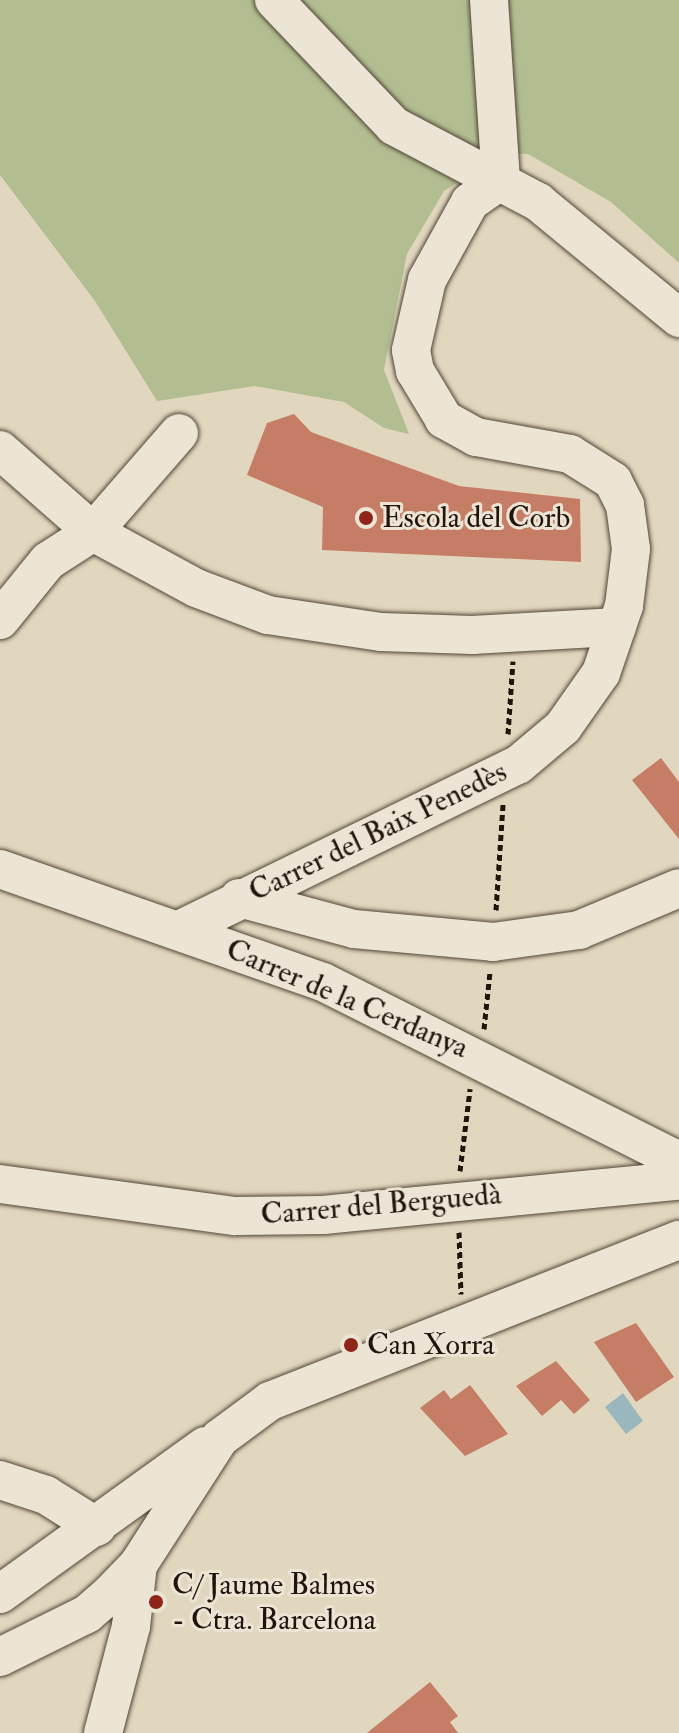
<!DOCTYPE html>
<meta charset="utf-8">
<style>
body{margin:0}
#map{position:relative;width:679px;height:1733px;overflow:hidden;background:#e1d7be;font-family:"IM FELL Double Pica",serif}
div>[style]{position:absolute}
.green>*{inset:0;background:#b2be91}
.water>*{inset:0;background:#99b7bc}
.building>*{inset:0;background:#c67d65}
.path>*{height:5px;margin-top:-2.5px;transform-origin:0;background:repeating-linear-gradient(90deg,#22140a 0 6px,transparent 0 10px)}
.roads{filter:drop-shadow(0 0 2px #524537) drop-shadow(0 0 2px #524537)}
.minor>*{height:38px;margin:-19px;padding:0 19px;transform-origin:19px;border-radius:19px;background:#ece5d5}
.dots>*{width:22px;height:22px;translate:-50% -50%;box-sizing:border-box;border:4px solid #ece5d5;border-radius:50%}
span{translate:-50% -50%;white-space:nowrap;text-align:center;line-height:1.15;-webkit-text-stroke:6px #ece5d5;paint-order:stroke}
.poi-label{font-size:30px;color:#22140a}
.left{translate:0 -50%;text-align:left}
.street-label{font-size:30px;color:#22140a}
</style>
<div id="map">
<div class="green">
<i style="clip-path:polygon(0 0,679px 0,679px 263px,611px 202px,528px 154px,504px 153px,444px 191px,407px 254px,384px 370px,409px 434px,384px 428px,344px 402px,255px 386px,157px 401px,95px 301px,0 175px)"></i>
</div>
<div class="water">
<i style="clip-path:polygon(623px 1393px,643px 1421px,626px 1434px,605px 1407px)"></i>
</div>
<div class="building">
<i style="clip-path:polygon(294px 414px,311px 432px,459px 486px,580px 499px,581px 562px,322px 550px,323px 507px,247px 475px,267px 423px)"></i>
<i style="clip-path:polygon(661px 758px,679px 782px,679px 839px,632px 780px)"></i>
<i style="clip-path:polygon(636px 1323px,674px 1377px,636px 1402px,594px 1342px)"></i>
<i style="clip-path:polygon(556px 1361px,590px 1400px,574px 1414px,561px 1400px,542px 1416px,516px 1386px)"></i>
<i style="clip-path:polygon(470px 1385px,508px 1434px,465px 1456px,420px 1408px,444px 1390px,451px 1399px)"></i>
<i style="clip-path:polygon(430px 1682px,458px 1716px,450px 1722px,458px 1733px,367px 1733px)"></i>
</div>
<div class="path">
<i style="left:508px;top:734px;width:73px;rotate:-86.1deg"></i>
<i style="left:496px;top:910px;width:106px;rotate:-86.2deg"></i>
<i style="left:484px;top:1029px;width:57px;rotate:-84deg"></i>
<i style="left:460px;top:1171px;width:83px;rotate:-83deg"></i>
<i style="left:459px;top:1232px;width:62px;rotate:88.2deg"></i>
</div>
<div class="roads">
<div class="minor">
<i style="left:274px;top:0;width:174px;rotate:46.4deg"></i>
<i style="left:394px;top:126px;width:163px;rotate:27.8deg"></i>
<i style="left:538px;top:202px;width:183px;rotate:39.4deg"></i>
<i style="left:489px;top:0;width:180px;rotate:86.2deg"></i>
<i style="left:0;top:450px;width:124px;rotate:41.4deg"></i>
<i style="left:93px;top:532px;width:117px;rotate:28.5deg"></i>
<i style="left:196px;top:588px;width:77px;rotate:20.6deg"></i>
<i style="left:268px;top:615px;width:114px;rotate:8.6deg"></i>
<i style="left:381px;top:632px;width:92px;rotate:1.9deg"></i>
<i style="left:473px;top:635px;width:144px;rotate:-3.2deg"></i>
<i style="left:0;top:620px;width:76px;rotate:-50.9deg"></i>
<i style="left:48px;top:561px;width:54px;rotate:-32.8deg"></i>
<i style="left:93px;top:532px;width:131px;rotate:-49deg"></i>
<i style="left:0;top:869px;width:342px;rotate:19.3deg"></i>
<i style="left:323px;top:982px;width:398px;rotate:26.7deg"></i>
<i style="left:239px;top:898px;width:119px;rotate:15.1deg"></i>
<i style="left:354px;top:929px;width:140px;rotate:5.3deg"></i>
<i style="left:493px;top:942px;width:87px;rotate:-7.9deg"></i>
<i style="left:579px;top:930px;width:108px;rotate:-22.8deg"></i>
<i style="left:179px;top:930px;width:377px;rotate:-26deg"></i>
<i style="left:518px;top:765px;width:59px;rotate:-40.2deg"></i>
<i style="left:563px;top:727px;width:66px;rotate:-54.9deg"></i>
<i style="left:601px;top:673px;width:71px;rotate:-71.1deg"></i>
<i style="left:624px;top:606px;width:57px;rotate:-83deg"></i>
<i style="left:631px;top:549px;width:44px;rotate:-97.8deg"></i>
<i style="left:625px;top:505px;width:27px;rotate:-117deg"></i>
<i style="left:613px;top:481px;width:51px;rotate:-147.9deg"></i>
<i style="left:570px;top:454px;width:96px;rotate:-169.7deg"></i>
<i style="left:476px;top:437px;width:37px;rotate:-151deg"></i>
<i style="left:444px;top:419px;width:56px;rotate:-121.1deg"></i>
<i style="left:415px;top:371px;width:21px;rotate:-101deg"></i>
<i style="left:411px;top:350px;width:72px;rotate:-77.1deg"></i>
<i style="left:427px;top:280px;width:89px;rotate:-61.1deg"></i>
<i style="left:470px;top:202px;width:38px;rotate:-35deg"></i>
<i style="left:0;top:1184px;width:237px;rotate:7.8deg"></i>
<i style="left:235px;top:1216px;width:88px;rotate:-0.7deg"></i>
<i style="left:323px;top:1215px;width:358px;rotate:-5.5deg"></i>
<i style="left:0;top:1480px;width:48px;rotate:18.1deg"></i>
<i style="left:46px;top:1495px;width:60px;rotate:32.1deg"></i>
<i style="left:0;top:1594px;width:253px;rotate:-35.8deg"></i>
<i style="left:0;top:1657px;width:97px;rotate:-26.3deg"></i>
<i style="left:87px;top:1614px;width:30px;rotate:-41deg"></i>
<i style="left:110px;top:1594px;width:40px;rotate:-46deg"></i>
<i style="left:138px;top:1565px;width:151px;rotate:-57.2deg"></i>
<i style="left:220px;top:1438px;width:62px;rotate:-36.5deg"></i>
<i style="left:270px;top:1401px;width:440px;rotate:-21.5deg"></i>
<i style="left:103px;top:1733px;width:111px;rotate:-75.3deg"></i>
<i style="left:131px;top:1626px;width:61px;rotate:-83.5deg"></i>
</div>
</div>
<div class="dots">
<i style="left:366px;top:518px;background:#8f2418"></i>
<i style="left:351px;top:1345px;background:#8f2418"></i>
<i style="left:156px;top:1602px;background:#8f2418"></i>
</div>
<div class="poi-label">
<span class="left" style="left:382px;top:518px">Escola del Corb</span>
<span class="left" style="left:367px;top:1345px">Can Xorra</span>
<span class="left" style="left:172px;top:1602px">C/ Jaume Balmes<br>- Ctra. Barcelona</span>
</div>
<div class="street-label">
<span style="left:378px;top:832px;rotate:-26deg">Carrer del Baix Penedès</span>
<span style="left:347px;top:999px;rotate:23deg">Carrer de la Cerdanya</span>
<span style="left:381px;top:1205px;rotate:-5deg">Carrer del Berguedà</span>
</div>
</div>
